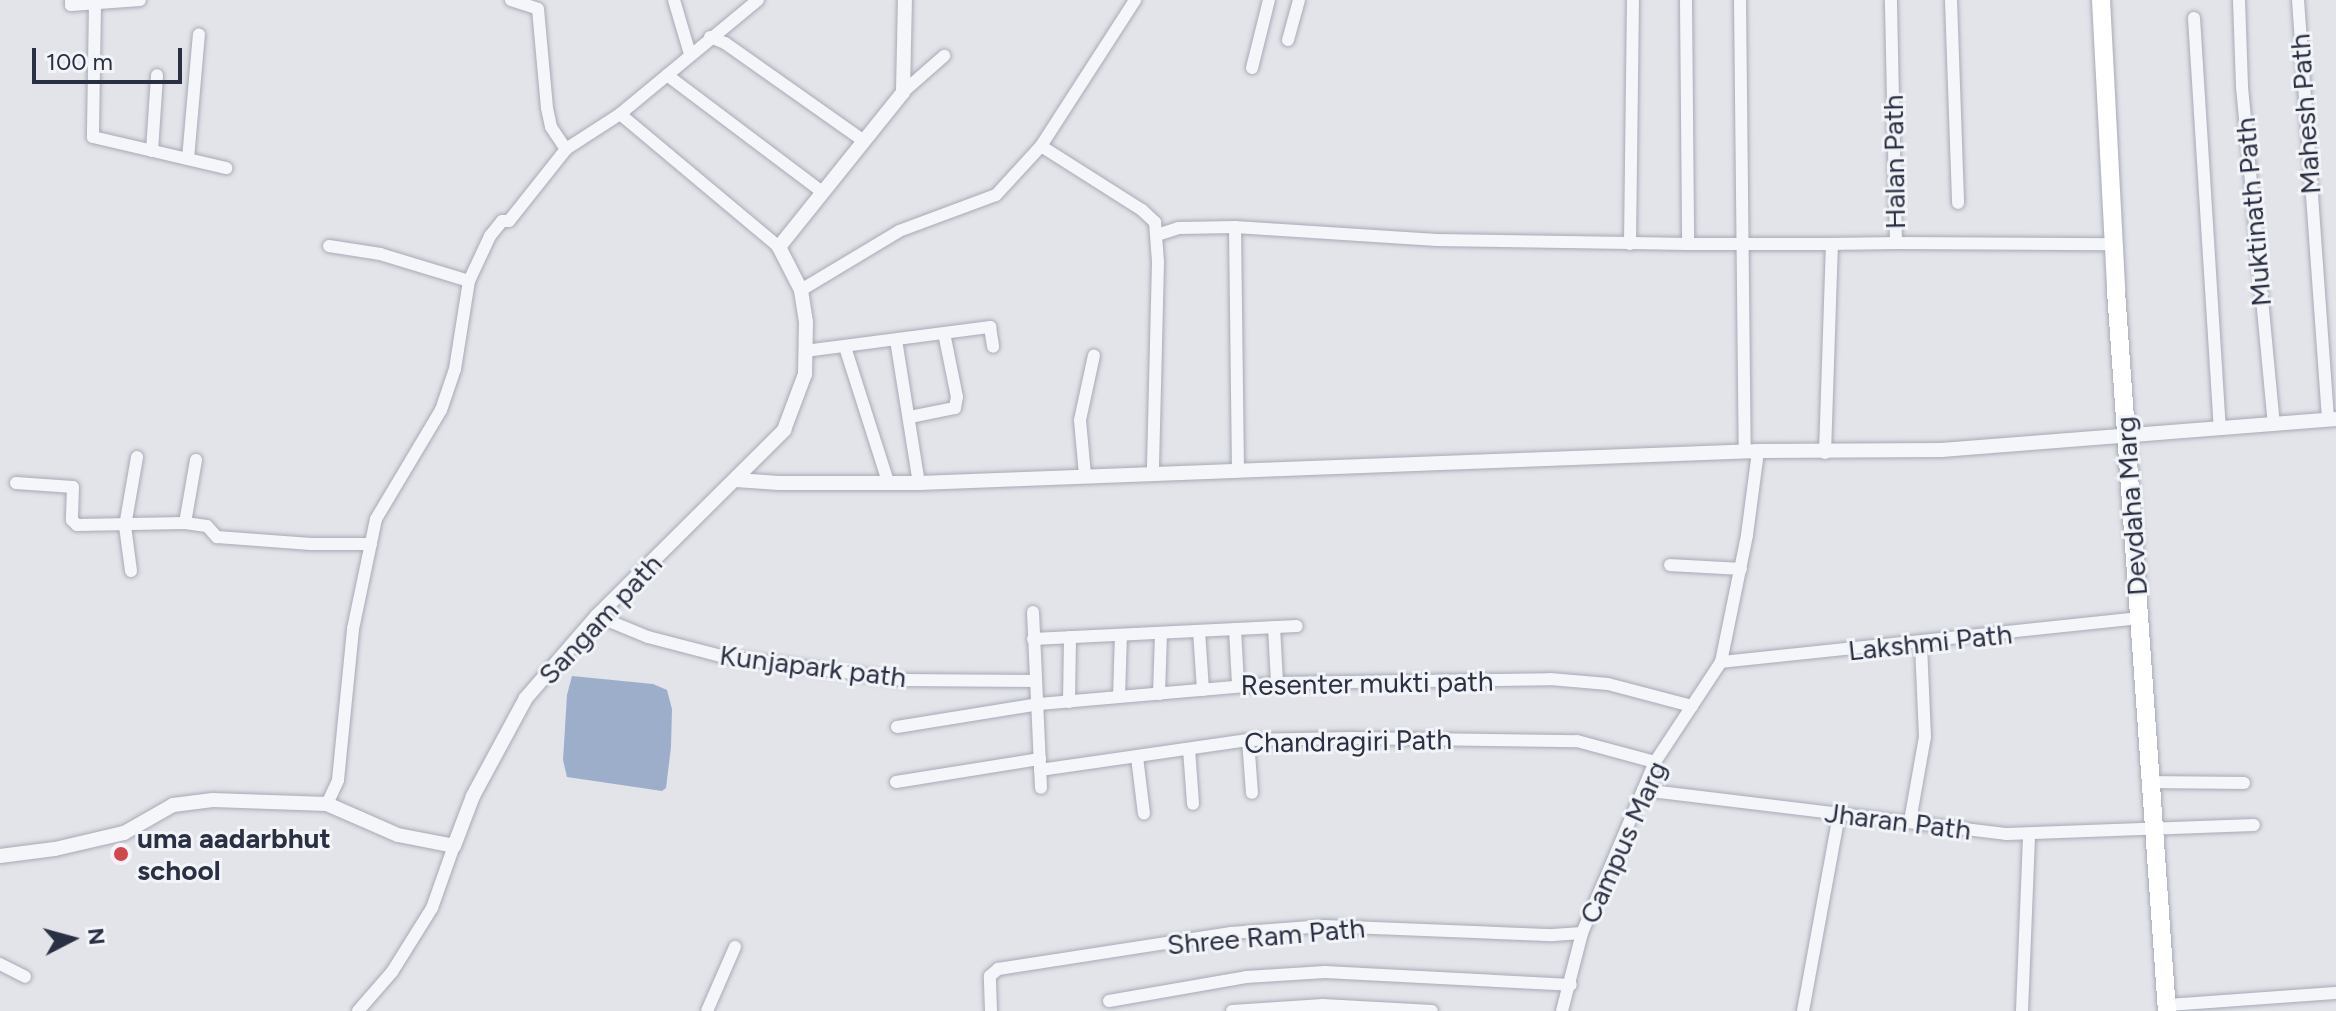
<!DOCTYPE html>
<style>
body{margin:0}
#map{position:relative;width:2336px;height:1011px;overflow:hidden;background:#e2e4ea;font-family:Figtree,sans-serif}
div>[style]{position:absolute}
.water>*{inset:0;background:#9daecb}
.roads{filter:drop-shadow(0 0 2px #a7aab5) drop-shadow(0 0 2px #a7aab5)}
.minor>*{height:12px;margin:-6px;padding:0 6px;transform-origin:6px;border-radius:6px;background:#f5f6f9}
.tertiary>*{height:14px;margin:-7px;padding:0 7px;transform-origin:7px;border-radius:7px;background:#f5f6f9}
.primary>*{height:18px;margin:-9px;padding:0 9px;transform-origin:9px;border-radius:9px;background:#fff}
.dots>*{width:22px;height:22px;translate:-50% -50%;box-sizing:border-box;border:4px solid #f2f4f8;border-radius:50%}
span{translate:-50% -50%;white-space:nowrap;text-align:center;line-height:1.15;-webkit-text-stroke:6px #f2f4f8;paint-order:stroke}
.street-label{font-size:28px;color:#2a3043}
.poi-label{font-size:28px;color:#2a3043;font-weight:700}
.left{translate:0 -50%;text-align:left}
.north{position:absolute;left:32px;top:899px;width:80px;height:80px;-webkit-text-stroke:6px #f2f4f8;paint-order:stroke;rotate:84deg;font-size:22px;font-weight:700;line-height:32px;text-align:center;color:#2a3043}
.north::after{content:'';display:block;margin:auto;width:28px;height:36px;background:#2a3043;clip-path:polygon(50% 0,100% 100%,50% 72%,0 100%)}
.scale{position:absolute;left:32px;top:48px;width:150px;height:36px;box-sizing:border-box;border:4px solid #2a3043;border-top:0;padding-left:10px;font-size:24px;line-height:28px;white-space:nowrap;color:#2a3043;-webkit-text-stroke:6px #f2f4f8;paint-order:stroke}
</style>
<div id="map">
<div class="water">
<i style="clip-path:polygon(572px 676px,653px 684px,667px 690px,672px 709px,671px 747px,666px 788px,662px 791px,567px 777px,563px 760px,567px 695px)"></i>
</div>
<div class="roads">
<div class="minor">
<i style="left:71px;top:0;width:5px;rotate:90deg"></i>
<i style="left:71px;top:5px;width:69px;rotate:-4.1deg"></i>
<i style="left:511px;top:0;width:28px;rotate:18deg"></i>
<i style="left:538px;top:9px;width:99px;rotate:84.8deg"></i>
<i style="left:547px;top:108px;width:19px;rotate:78deg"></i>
<i style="left:551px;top:127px;width:27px;rotate:56deg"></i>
<i style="left:674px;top:0;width:56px;rotate:73.5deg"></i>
<i style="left:1686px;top:0;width:244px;rotate:89.5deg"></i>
<i style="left:1688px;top:244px;width:144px"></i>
<i style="left:1740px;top:0;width:452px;rotate:89.4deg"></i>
<i style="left:1951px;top:0;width:203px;rotate:88deg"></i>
<i style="left:2239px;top:0;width:87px;rotate:88deg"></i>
<i style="left:2242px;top:87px;width:339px;rotate:84.6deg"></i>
<i style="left:2298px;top:0;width:421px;rotate:85.9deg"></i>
<i style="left:95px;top:4px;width:133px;rotate:90.9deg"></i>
<i style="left:93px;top:137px;width:137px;rotate:13.1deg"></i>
<i style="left:2194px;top:18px;width:410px;rotate:86.4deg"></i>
<i style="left:710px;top:37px;width:16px;rotate:22deg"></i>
<i style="left:725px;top:43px;width:170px;rotate:35.2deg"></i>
<i style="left:1288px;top:40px;width:41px;rotate:-74.6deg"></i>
<i style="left:1252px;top:68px;width:70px;rotate:-76deg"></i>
<i style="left:667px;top:75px;width:194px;rotate:37deg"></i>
<i style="left:903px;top:92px;width:55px;rotate:-41.3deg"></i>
<i style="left:620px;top:114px;width:207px;rotate:39.9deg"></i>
<i style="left:1041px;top:146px;width:174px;rotate:-57.2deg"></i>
<i style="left:152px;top:151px;width:76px;rotate:-86.2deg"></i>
<i style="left:188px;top:159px;width:125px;rotate:-85deg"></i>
<i style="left:1235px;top:227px;width:244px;rotate:89.3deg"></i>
<i style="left:1157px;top:235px;width:22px;rotate:-18deg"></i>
<i style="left:1178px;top:228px;width:57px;rotate:-1deg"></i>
<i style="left:1235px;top:227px;width:202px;rotate:3.7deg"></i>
<i style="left:1437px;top:240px;width:251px;rotate:0.9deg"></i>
<i style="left:1896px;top:243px;width:218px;rotate:0.3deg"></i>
<i style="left:1630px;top:244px;width:244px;rotate:-89.3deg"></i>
<i style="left:329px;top:246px;width:52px;rotate:8.9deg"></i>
<i style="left:380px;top:254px;width:93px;rotate:16.9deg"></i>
<i style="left:801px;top:290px;width:114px;rotate:-31deg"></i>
<i style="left:899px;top:231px;width:103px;rotate:-20.4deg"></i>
<i style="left:996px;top:195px;width:67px;rotate:-47.4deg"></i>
<i style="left:1041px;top:146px;width:120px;rotate:32.4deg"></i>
<i style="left:1142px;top:210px;width:18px;rotate:43deg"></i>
<i style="left:1155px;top:222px;width:40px;rotate:85.7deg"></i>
<i style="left:1158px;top:262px;width:211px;rotate:91.4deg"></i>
<i style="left:896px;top:340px;width:145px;rotate:80.9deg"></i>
<i style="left:845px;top:347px;width:142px;rotate:72.3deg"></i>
<i style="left:805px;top:351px;width:187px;rotate:-7.4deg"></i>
<i style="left:990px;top:327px;width:20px;rotate:81deg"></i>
<i style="left:910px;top:417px;width:46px;rotate:-11.3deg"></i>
<i style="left:955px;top:408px;width:11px;rotate:-80deg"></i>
<i style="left:957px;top:397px;width:65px;rotate:-101.5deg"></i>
<i style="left:1825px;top:453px;width:209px;rotate:-88.1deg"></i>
<i style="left:1832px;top:244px;width:64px;rotate:-0.9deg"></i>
<i style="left:1896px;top:243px;width:243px;rotate:-91.2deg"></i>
<i style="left:1085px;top:475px;width:55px;rotate:-95.2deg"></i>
<i style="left:1080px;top:420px;width:66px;rotate:-77.8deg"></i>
<i style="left:16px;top:483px;width:57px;rotate:4deg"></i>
<i style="left:73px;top:487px;width:33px;rotate:92deg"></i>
<i style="left:72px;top:520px;width:7px;rotate:45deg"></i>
<i style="left:77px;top:525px;width:108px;rotate:-1.1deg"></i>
<i style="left:185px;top:523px;width:22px;rotate:8deg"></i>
<i style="left:207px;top:526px;width:15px;rotate:48deg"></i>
<i style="left:217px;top:537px;width:94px;rotate:4.3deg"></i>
<i style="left:311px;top:544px;width:60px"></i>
<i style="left:185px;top:523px;width:64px;rotate:-80.1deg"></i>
<i style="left:1670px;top:565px;width:71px;rotate:3.2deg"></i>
<i style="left:131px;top:571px;width:45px;rotate:-97.6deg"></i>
<i style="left:125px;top:526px;width:70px;rotate:-80.1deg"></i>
<i style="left:1033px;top:612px;width:176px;rotate:87.4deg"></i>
<i style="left:597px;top:616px;width:55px;rotate:22.4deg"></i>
<i style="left:648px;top:637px;width:75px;rotate:14.6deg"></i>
<i style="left:721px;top:656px;width:185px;rotate:7.5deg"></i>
<i style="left:904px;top:680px;width:131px;rotate:0.4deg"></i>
<i style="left:1274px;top:627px;width:56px;rotate:86.9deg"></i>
<i style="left:1235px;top:629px;width:56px;rotate:86.9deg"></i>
<i style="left:1199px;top:631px;width:59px;rotate:86.1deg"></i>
<i style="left:1033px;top:639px;width:264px;rotate:-2.8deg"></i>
<i style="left:1721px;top:662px;width:420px;rotate:-6deg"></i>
<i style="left:1159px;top:694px;width:61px;rotate:-88.1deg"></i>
<i style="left:1119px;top:697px;width:62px;rotate:-88.2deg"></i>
<i style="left:1069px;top:702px;width:65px;rotate:-89.1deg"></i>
<i style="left:897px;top:727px;width:144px;rotate:-9.2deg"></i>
<i style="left:1039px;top:704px;width:239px;rotate:-5deg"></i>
<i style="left:1277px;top:683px;width:273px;rotate:-0.8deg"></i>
<i style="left:1550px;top:679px;width:58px;rotate:4.9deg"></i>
<i style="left:1608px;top:684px;width:87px;rotate:14.7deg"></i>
<i style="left:1248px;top:740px;width:53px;rotate:85.7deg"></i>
<i style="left:1189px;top:749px;width:55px;rotate:85.8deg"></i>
<i style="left:1137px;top:757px;width:57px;rotate:83deg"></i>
<i style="left:1040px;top:770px;width:210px;rotate:-8.2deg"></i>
<i style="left:1248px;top:740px;width:104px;rotate:-1.1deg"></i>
<i style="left:1352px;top:738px;width:225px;rotate:0.8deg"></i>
<i style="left:1577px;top:741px;width:81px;rotate:15.1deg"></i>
<i style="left:896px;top:782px;width:146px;rotate:-9.1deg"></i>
<i style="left:2151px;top:782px;width:93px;rotate:0.6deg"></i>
<i style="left:1643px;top:790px;width:367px;rotate:6.9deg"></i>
<i style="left:2007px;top:834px;width:247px;rotate:-2.1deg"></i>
<i style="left:327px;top:804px;width:26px;rotate:-65deg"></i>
<i style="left:338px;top:780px;width:152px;rotate:-84.3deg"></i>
<i style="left:353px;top:629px;width:112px;rotate:-78.2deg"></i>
<i style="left:376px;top:519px;width:127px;rotate:-59.2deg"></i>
<i style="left:441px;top:410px;width:43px;rotate:-71.1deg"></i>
<i style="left:455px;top:369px;width:89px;rotate:-81deg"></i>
<i style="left:469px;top:281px;width:50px;rotate:-65deg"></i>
<i style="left:490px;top:236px;width:19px;rotate:-51deg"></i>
<i style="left:502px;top:221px;width:7px"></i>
<i style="left:509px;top:221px;width:92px;rotate:-51.6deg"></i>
<i style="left:566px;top:149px;width:64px;rotate:-32.9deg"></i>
<i style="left:620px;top:114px;width:179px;rotate:-39.6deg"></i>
<i style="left:1910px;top:821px;width:85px;rotate:-79.9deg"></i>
<i style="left:1925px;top:737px;width:93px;rotate:-92.5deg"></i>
<i style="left:0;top:964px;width:28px;rotate:27deg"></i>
<i style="left:1109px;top:1001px;width:139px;rotate:-9.9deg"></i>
<i style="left:1246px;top:977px;width:79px;rotate:-3.6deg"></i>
<i style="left:1325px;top:972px;width:246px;rotate:3deg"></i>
<i style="left:2167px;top:1005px;width:169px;rotate:-4.1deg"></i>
<i style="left:358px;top:1011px;width:52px;rotate:-48.9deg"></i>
<i style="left:392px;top:972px;width:75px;rotate:-58deg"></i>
<i style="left:432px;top:908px;width:66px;rotate:-70.5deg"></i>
<i style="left:707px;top:1011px;width:70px;rotate:-66.4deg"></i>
<i style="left:991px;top:1011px;width:35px;rotate:-92deg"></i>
<i style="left:990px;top:976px;width:11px;rotate:-41deg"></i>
<i style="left:998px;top:969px;width:236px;rotate:-8.8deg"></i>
<i style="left:1231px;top:933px;width:93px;rotate:-4.3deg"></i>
<i style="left:1324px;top:926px;width:229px;rotate:2.3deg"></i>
<i style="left:1553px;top:935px;width:29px;rotate:-4deg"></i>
<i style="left:1232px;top:1011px;width:91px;rotate:-3.8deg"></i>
<i style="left:1323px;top:1005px;width:109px;rotate:3.2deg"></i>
<i style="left:1562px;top:1011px;width:81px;rotate:-75.6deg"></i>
<i style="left:1582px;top:933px;width:186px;rotate:-66.9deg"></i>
<i style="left:1655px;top:762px;width:120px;rotate:-56.6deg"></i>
<i style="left:1721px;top:662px;width:130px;rotate:-78.4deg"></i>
<i style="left:1747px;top:535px;width:85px;rotate:-82.5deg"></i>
<i style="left:1803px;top:1011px;width:200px;rotate:-79.6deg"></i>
<i style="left:2022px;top:1011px;width:177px;rotate:-87.7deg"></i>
</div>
<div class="tertiary">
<i style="left:736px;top:480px;width:43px;rotate:4deg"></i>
<i style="left:779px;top:483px;width:140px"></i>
<i style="left:919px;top:483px;width:840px;rotate:-2.18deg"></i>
<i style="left:1758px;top:451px;width:184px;rotate:-0.3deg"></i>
<i style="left:1942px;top:450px;width:395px;rotate:-4.5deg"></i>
<i style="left:0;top:856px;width:55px;rotate:-7.3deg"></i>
<i style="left:55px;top:849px;width:71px;rotate:-13.1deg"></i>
<i style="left:124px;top:833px;width:56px;rotate:-29.7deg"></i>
<i style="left:173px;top:805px;width:40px;rotate:-7.1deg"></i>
<i style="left:213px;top:800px;width:114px;rotate:2deg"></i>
<i style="left:327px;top:804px;width:77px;rotate:23.6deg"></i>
<i style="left:398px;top:835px;width:57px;rotate:11.1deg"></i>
<i style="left:454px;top:846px;width:53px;rotate:-69.2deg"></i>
<i style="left:473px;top:796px;width:111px;rotate:-61.6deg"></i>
<i style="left:526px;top:698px;width:108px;rotate:-49.1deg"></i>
<i style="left:597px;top:616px;width:264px;rotate:-44.8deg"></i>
<i style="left:784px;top:430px;width:60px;rotate:-69.4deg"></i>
<i style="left:805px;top:374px;width:52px;rotate:-88.9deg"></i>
<i style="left:806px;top:322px;width:32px;rotate:-99deg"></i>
<i style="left:801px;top:290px;width:48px;rotate:-117.1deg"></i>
<i style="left:779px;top:247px;width:198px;rotate:-51.3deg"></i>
<i style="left:903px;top:92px;width:92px;rotate:-88.8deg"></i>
</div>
<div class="primary">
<i style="left:2101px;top:0;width:291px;rotate:87deg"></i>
<i style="left:2116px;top:291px;width:722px;rotate:85.95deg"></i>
</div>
</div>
<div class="dots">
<i style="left:121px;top:854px;background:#d0474c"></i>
</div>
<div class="street-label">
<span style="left:2305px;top:114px;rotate:-94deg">Mahesh Path</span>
<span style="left:1894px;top:162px;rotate:-91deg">Halan Path</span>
<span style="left:2253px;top:212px;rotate:-95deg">Muktinath Path</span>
<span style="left:2131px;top:506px;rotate:-94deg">Devdaha Marg</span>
<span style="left:600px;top:619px;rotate:-47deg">Sangam path</span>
<span style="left:1930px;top:642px;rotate:-6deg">Lakshmi Path</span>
<span style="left:813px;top:666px;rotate:7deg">Kunjapark path</span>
<span style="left:1367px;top:683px;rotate:-1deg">Resenter mukti path</span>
<span style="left:1348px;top:741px;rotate:-1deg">Chandragiri Path</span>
<span style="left:1898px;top:821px;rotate:7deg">Jharan Path</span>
<span style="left:1623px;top:842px;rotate:-66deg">Campus Marg</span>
<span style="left:1266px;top:936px;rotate:-5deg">Shree Ram Path</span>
</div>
<div class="poi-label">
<span class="left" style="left:137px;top:854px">uma aadarbhut<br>school</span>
</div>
<div class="north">N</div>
<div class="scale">100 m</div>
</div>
